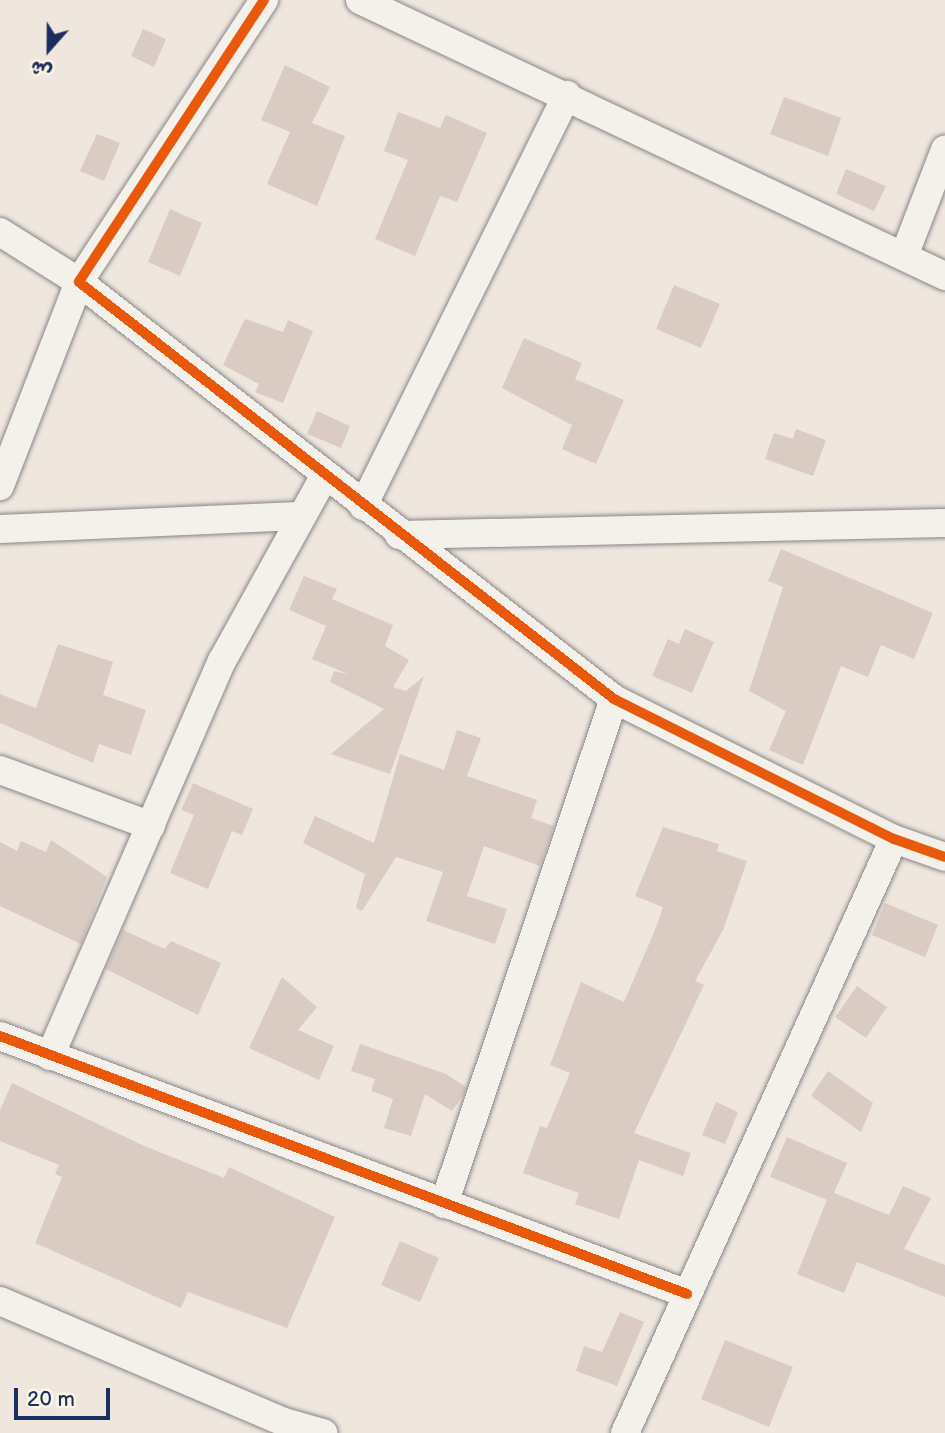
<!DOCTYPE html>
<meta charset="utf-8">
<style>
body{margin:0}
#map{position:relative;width:945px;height:1433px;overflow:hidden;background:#efe6dd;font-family:"Balsamiq Sans","Playpen Sans Arabic",sans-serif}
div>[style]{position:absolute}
.building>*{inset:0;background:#daccc3}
.roads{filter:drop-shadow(0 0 2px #86868b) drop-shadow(0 0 2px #86868b)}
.minor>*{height:28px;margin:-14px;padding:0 14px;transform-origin:14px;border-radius:14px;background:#f4f0ea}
.cycleway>*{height:10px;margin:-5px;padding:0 5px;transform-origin:5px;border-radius:5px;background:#e8590c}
span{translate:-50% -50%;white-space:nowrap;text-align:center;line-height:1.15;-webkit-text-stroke:5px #fcf5e5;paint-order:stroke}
.north{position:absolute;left:14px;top:14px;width:70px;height:70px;-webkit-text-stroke:5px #fcf5e5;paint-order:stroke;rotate:201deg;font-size:19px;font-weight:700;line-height:28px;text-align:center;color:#1b2f5e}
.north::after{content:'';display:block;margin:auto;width:24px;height:32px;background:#1b2f5e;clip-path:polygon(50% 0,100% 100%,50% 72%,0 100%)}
.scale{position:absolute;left:14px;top:1388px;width:96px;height:32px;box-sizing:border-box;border:4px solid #1b2f5e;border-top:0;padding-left:9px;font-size:21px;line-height:24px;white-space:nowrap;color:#1b2f5e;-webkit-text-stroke:5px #fcf5e5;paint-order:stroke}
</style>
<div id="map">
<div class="building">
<i style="clip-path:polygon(143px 29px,166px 39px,154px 67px,131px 56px)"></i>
<i style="clip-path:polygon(285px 65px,330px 87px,312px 123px,345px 136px,317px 206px,267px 184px,290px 132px,261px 120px)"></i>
<i style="clip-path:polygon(784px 97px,841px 118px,828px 156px,770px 134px)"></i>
<i style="clip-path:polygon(398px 112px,440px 128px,446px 115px,487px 133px,457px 202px,440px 196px,415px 256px,375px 239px,408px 160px,384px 151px)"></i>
<i style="clip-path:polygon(97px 134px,120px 143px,104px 181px,80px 171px)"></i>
<i style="clip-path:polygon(846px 169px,886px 186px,874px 211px,836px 194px)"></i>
<i style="clip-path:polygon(170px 209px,202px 223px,180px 276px,148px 262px)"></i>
<i style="clip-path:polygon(674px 285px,720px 304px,701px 348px,656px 329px)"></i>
<i style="clip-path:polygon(245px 319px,283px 332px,288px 320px,313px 331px,283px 403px,255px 392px,259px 384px,223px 365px)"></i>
<i style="clip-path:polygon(524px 338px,582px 363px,575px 379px,624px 400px,596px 464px,562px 449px,572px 425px,502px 388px)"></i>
<i style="clip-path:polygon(317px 411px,350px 426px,341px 448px,307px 434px)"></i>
<i style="clip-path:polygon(796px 429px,826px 440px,813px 476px,765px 459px,774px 433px,793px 439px)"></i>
<i style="clip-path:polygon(781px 549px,933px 613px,914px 659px,881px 645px,868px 677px,841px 666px,803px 765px,769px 750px,786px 711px,749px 691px,783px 587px,768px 581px)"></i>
<i style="clip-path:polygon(304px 576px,337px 589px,332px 599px,393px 625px,385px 646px,409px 660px,393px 687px,406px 691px,424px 676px,390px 774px,331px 754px,384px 709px,330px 682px,334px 671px,348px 674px,312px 659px,326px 626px,289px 610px)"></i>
<i style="clip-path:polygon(685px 629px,714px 642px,692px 693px,652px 676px,668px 639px,679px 644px)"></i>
<i style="clip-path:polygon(58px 644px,113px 662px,103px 695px,146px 710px,131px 755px,99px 744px,93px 763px,0 723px,0 694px,36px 708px)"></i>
<i style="clip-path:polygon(457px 730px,481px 738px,467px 776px,537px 800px,531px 818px,554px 826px,540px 866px,484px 846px,467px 896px,507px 909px,495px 944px,426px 921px,443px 872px,396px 857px,362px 911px,356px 908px,365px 874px,303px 843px,315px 816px,374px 843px,400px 754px,444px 770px)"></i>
<i style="clip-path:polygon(193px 783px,253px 809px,242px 835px,232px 831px,208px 889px,170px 873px,194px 815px,181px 810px)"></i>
<i style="clip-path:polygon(663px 827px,719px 844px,717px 851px,747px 861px,723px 930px,695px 981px,704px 985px,634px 1133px,691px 1153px,683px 1176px,639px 1160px,619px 1219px,575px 1204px,579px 1193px,523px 1173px,540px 1126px,547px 1128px,570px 1073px,550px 1065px,581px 982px,624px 1002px,655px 930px,663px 907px,635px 896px)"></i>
<i style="clip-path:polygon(51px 840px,107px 877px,81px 944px,0 906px,0 842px,17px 851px,21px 841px,46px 852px)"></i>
<i style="clip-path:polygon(885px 903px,938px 925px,925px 957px,872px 935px)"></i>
<i style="clip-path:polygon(123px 930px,165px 949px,171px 941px,221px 963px,198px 1015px,106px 969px)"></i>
<i style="clip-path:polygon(282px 977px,317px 1007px,298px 1030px,334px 1046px,319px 1080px,249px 1048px)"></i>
<i style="clip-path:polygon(857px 986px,887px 1007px,866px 1038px,835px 1017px)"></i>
<i style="clip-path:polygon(360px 1044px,446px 1074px,466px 1087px,464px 1094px,452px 1111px,425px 1094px,411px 1136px,384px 1128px,393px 1099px,371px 1091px,375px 1079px,351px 1071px)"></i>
<i style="clip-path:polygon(828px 1071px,873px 1103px,861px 1132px,811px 1096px)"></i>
<i style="clip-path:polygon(12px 1083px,142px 1145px,224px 1178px,229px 1167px,335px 1217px,287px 1328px,188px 1292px,181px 1308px,35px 1243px,62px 1177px,55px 1174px,59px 1165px,0 1141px,0 1110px)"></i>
<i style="clip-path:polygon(716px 1102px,738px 1112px,725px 1144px,702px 1135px)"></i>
<i style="clip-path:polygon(787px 1137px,847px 1163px,834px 1193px,889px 1215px,903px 1186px,931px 1198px,904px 1249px,945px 1265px,945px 1297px,857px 1262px,844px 1293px,797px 1274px,827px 1200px,770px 1177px)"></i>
<i style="clip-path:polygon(400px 1241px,439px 1258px,420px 1302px,381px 1285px)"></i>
<i style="clip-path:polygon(620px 1312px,644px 1322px,617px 1386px,576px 1371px,584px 1346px,602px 1352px)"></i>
<i style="clip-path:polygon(725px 1340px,793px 1367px,769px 1427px,701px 1399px)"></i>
</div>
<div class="roads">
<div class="minor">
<i style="left:264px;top:0;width:337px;rotate:123.3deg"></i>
<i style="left:79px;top:282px;width:678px;rotate:37.93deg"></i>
<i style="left:614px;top:699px;width:313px;rotate:26.6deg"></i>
<i style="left:894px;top:839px;width:54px;rotate:19.4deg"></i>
<i style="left:360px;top:0;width:647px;rotate:25.26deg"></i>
<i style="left:0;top:232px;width:93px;rotate:32.3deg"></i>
<i style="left:79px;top:282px;width:219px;rotate:111.2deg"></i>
<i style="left:904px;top:256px;width:114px;rotate:-68.9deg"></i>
<i style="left:363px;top:506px;width:459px;rotate:-63.6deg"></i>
<i style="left:0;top:529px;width:299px;rotate:-2.5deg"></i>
<i style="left:399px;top:535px;width:546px;rotate:-1.26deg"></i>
<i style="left:0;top:770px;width:161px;rotate:20.3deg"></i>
<i style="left:0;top:1036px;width:734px;rotate:20.58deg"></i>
<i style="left:50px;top:1056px;width:431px;rotate:-66.5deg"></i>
<i style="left:222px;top:661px;width:210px;rotate:-61deg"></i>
<i style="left:444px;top:1204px;width:533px;rotate:-71.4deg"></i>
<i style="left:0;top:1301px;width:309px;rotate:23.1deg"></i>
<i style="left:284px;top:1422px;width:41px;rotate:15.8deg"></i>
<i style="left:625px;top:1433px;width:652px;rotate:-65.64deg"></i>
</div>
</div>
<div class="cycleway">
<i style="left:264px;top:0;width:337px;rotate:123.3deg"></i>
<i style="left:79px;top:282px;width:678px;rotate:37.93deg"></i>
<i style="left:614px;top:699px;width:313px;rotate:26.6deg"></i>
<i style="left:894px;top:839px;width:54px;rotate:19.4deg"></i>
<i style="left:0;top:1036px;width:734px;rotate:20.58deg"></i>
</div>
<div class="north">ش</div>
<div class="scale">20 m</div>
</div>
